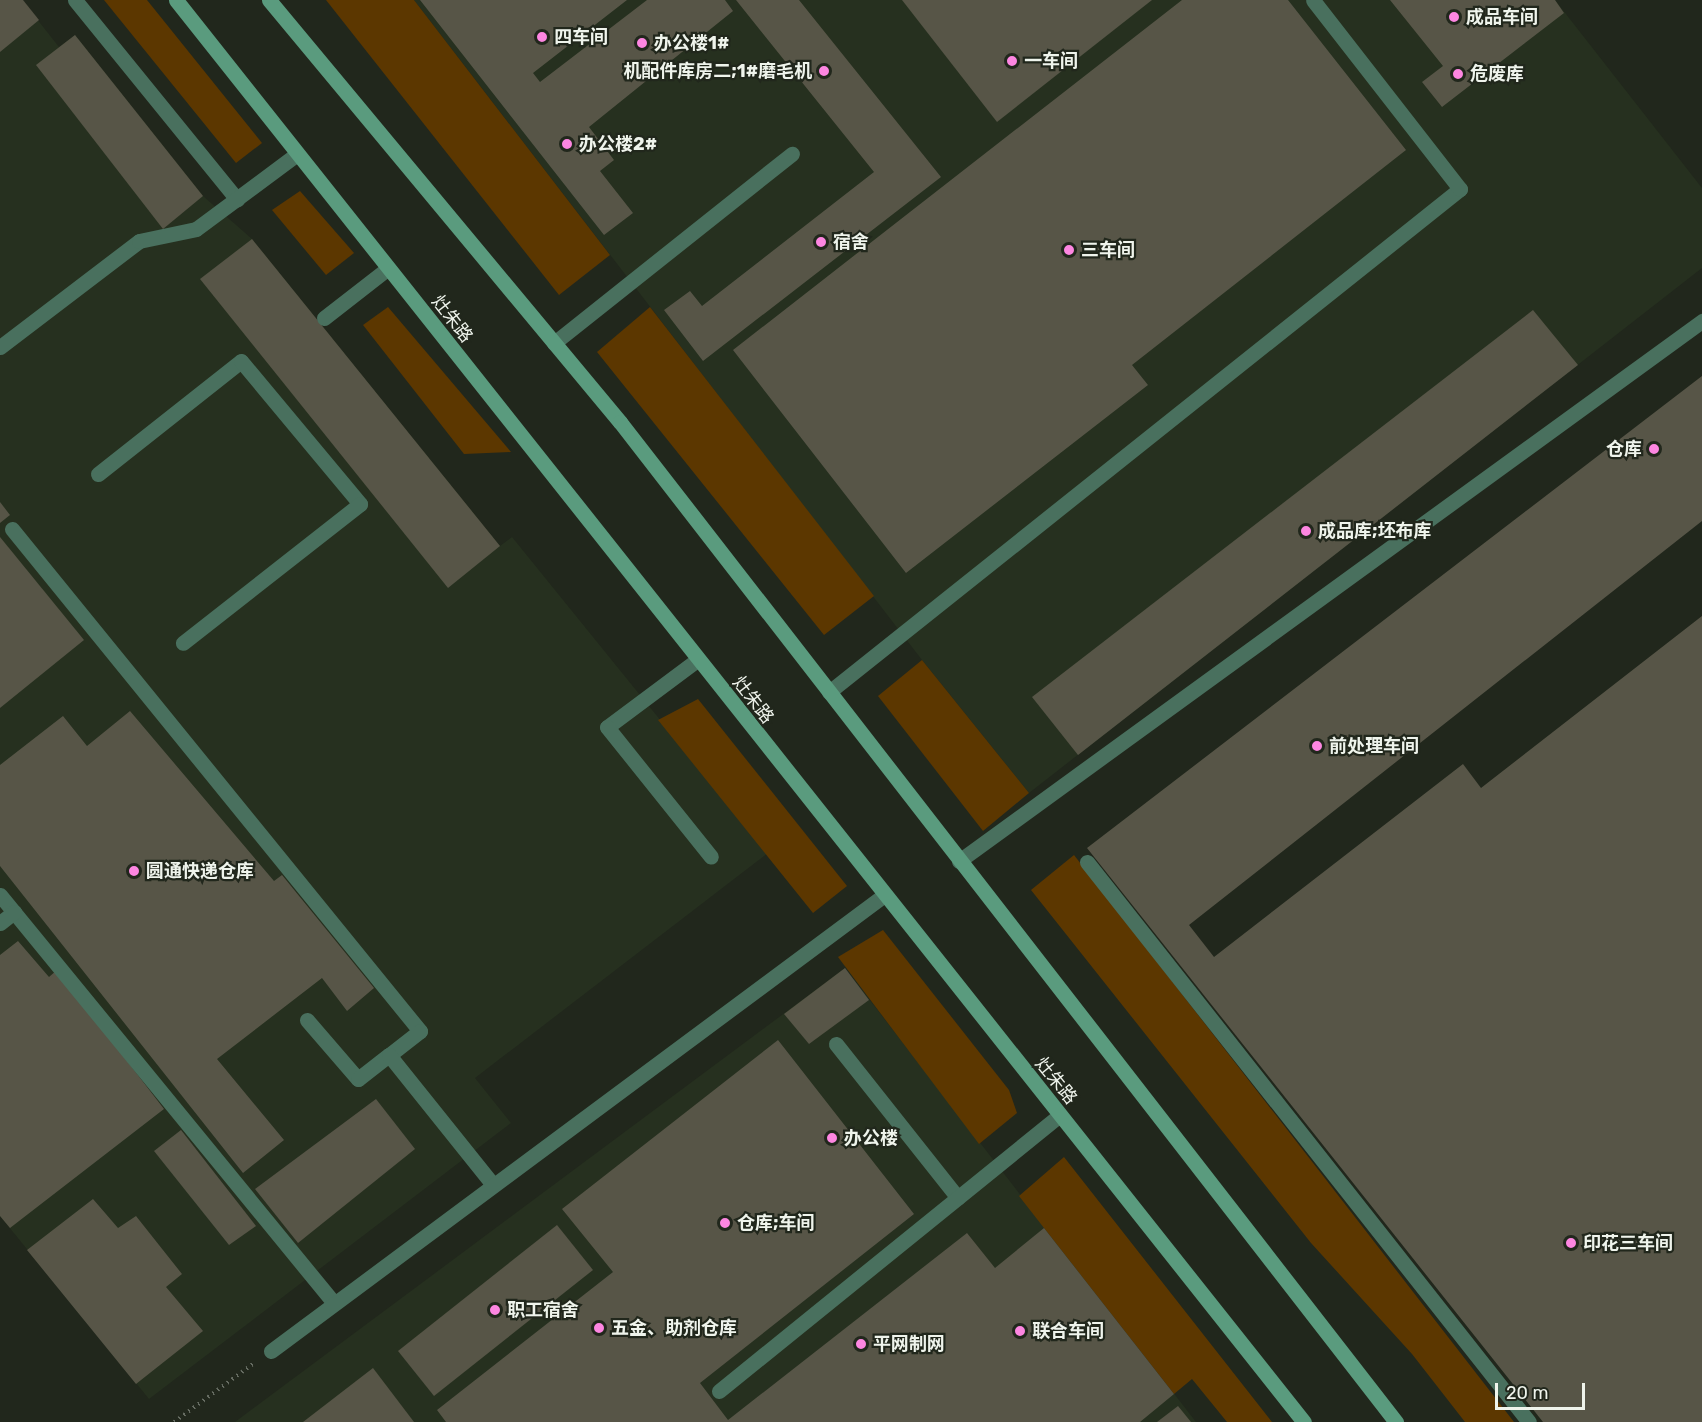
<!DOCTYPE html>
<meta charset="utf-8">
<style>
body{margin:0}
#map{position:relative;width:1702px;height:1422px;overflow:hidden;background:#21271c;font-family:Rubik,"Noto Sans SC",sans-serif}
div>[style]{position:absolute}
.built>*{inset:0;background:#26301f}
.green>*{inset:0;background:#5c3700}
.building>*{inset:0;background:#575547}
.path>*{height:4px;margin-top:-2px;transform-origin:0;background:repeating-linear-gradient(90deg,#666c62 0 1.5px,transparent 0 6px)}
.lane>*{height:15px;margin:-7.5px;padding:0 7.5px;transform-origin:7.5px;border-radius:7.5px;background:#49705e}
.secondary>*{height:15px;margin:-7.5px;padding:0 7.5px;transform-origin:7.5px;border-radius:7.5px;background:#5a9b7e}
.dots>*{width:16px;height:16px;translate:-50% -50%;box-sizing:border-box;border:3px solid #21271c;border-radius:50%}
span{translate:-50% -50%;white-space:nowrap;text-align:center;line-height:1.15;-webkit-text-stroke:4.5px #21271c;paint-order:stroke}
.poi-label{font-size:18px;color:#eff4ec;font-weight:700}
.left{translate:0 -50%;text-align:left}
.right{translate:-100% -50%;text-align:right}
.street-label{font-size:18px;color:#eff4ec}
.scale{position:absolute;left:1495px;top:1383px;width:90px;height:27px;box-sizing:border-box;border:3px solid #eff4ec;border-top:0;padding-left:8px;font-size:18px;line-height:21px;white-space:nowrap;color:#eff4ec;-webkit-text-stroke:4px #21271c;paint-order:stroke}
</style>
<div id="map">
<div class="built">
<i style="clip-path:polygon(0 0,22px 0,59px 47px,75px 35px,203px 196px,252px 239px,500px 546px,512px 537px,768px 853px,475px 1078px,511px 1123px,149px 1399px,0 1216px)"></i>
<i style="clip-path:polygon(414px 0,1555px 0,1702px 188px,1702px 268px,1029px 793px,922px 660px)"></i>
<i style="clip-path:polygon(845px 968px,1196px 1422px,235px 1422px)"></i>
</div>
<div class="green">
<i style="clip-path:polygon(104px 0,147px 0,262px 143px,236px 163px)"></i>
<i style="clip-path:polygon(326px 0,414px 0,610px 255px,559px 295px)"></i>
<i style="clip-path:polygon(300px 191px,354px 253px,326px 275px,272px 210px)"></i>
<i style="clip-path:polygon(388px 307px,511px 452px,464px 454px,363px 325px)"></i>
<i style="clip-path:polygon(650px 307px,874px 596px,824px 635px,597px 352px)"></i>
<i style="clip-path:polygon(922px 660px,1029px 793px,983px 831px,878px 696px)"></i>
<i style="clip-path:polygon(698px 699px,847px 886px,813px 913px,658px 720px)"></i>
<i style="clip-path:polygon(1074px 855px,1514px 1422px,1465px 1422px,1412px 1354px,1311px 1243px,1031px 890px)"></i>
<i style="clip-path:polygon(883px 930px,1009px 1090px,1017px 1113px,979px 1144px,838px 957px)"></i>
<i style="clip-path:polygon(1064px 1157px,1272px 1422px,1227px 1422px,1192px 1379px,1174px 1394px,1044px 1228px,1019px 1196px)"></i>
</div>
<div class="building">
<i style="clip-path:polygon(0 0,23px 0,39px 20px,0 52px)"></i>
<i style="clip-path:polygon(420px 0,627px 0,533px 73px,540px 82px,647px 0,725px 0,733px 11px,589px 127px,614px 160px,600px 171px,633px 213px,604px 235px)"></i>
<i style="clip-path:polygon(736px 0,799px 0,941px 177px,703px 361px,664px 310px,690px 291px,702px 306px,874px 172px)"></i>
<i style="clip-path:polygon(902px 0,1152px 0,997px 122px)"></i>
<i style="clip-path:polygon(1182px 0,1288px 0,1406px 150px,1132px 365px,1148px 385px,906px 573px,733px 350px)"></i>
<i style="clip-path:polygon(1390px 0,1555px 0,1564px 13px,1442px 107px,1422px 82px,1443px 66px)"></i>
<i style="clip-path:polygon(75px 35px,203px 196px,163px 229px,36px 65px)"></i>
<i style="clip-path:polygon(252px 239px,500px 546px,448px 588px,200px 279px)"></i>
<i style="clip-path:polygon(1533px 310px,1578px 365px,1078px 755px,1032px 697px)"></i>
<i style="clip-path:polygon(1702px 376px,1702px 521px,1189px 925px,1214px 957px,1463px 764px,1481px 788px,1702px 616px,1702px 1422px,1543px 1422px,1087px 848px)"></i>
<i style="clip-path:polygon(0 502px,10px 515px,0 523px)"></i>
<i style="clip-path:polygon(0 537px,84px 640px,0 708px)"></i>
<i style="clip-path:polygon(130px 711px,274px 881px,282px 875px,374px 988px,347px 1011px,322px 978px,217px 1059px,284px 1140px,243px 1173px,0 866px,0 765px,63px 716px,87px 746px)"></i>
<i style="clip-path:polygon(18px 941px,49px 977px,57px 970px,164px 1109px,10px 1228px,0 1216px,0 955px)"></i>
<i style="clip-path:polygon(845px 968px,869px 1000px,809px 1044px,784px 1014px)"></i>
<i style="clip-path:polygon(778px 1040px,914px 1214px,700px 1383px,728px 1420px,967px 1233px,995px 1268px,1044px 1228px,1174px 1394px,1140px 1422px,446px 1422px,437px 1410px,613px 1272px,562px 1209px)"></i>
<i style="clip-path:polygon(376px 1099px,415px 1149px,298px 1243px,255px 1189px)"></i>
<i style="clip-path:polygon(181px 1130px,256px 1226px,229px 1245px,154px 1151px)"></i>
<i style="clip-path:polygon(93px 1199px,118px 1228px,136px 1216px,182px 1274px,166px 1287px,203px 1331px,136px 1384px,27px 1250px)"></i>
<i style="clip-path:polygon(557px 1225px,593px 1270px,434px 1396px,398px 1351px)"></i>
<i style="clip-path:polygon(373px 1368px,414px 1422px,303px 1422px)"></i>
<i style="clip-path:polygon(1178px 1406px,1191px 1422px,1157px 1422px)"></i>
</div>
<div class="path">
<i style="left:174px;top:1422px;width:98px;rotate:-36.3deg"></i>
</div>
<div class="lane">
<i style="left:75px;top:0;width:257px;rotate:50.9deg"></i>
<i style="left:324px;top:318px;width:80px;rotate:-37.9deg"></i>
<i style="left:554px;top:343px;width:304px;rotate:-38.5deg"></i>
<i style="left:0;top:347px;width:175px;rotate:-37.3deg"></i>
<i style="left:139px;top:241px;width:58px;rotate:-11.9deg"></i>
<i style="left:196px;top:229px;width:126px;rotate:-36.6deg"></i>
<i style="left:98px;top:474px;width:182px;rotate:-38.3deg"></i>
<i style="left:241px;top:361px;width:186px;rotate:50.2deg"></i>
<i style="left:360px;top:504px;width:225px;rotate:141.9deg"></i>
<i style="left:12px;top:529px;width:647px;rotate:50.9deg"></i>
<i style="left:420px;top:1031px;width:39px;rotate:142deg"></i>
<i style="left:697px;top:660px;width:112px;rotate:143.3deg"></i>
<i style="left:607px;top:727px;width:166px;rotate:51.3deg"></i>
<i style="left:829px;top:692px;width:807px;rotate:-38.56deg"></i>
<i style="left:1460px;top:189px;width:239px;rotate:-127.9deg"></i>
<i style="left:959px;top:861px;width:919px;rotate:-36.01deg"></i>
<i style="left:1087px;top:862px;width:713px;rotate:51.72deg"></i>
<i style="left:0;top:895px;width:527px;rotate:50.7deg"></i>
<i style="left:0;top:923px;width:18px;rotate:-38deg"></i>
<i style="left:307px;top:1020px;width:78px;rotate:49.2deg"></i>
<i style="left:358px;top:1079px;width:39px;rotate:-38deg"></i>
<i style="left:389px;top:1055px;width:166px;rotate:51.3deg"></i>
<i style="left:836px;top:1044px;width:196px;rotate:51.6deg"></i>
<i style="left:271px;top:1351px;width:763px;rotate:-36.63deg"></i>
<i style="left:719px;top:1391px;width:437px;rotate:-39deg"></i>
</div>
<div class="secondary">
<i style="left:176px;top:0;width:1815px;rotate:51.58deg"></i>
<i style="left:269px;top:0;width:549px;rotate:50.25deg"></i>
<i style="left:620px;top:422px;width:1266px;rotate:52.19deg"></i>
</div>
<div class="dots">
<i style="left:1454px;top:17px;background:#fd86e1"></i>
<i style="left:542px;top:37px;background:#fd86e1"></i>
<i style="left:642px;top:43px;background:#fd86e1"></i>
<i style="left:1012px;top:61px;background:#fd86e1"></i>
<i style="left:824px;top:71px;background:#fd86e1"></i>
<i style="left:1458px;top:74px;background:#fd86e1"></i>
<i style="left:567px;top:144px;background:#fd86e1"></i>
<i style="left:821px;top:242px;background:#fd86e1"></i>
<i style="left:1069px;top:250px;background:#fd86e1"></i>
<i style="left:1654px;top:449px;background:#fd86e1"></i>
<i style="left:1306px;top:531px;background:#fd86e1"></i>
<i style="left:1317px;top:746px;background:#fd86e1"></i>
<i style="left:134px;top:871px;background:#fd86e1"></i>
<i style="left:832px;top:1138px;background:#fd86e1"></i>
<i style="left:725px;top:1223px;background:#fd86e1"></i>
<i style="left:1571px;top:1243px;background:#fd86e1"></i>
<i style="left:495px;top:1310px;background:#fd86e1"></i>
<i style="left:599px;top:1328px;background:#fd86e1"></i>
<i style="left:1020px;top:1331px;background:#fd86e1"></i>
<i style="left:861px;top:1344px;background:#fd86e1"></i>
</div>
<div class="poi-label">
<span class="left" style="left:1466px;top:17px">成品车间</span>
<span class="left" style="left:554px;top:37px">四车间</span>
<span class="left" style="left:654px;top:43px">办公楼1#</span>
<span class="left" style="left:1024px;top:61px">一车间</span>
<span class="right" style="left:812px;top:71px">机配件库房二;1#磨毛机</span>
<span class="left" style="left:1470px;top:74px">危废库</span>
<span class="left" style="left:579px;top:144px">办公楼2#</span>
<span class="left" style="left:833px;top:242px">宿舍</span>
<span class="left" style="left:1081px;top:250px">三车间</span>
<span class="right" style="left:1642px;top:449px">仓库</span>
<span class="left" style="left:1318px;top:531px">成品库;坯布库</span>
<span class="left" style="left:1329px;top:746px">前处理车间</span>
<span class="left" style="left:146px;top:871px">圆通快递仓库</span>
<span class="left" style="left:844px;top:1138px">办公楼</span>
<span class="left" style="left:737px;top:1223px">仓库;车间</span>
<span class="left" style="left:1583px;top:1243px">印花三车间</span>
<span class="left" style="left:507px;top:1310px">职工宿舍</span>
<span class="left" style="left:611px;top:1328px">五金、助剂仓库</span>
<span class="left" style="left:1032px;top:1331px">联合车间</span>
<span class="left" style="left:873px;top:1344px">平网制网</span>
</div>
<div class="street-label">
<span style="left:452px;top:319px;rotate:52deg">灶朱路</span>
<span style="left:753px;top:700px;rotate:52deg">灶朱路</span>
<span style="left:1056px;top:1081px;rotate:51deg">灶朱路</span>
</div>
<div class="scale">20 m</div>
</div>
